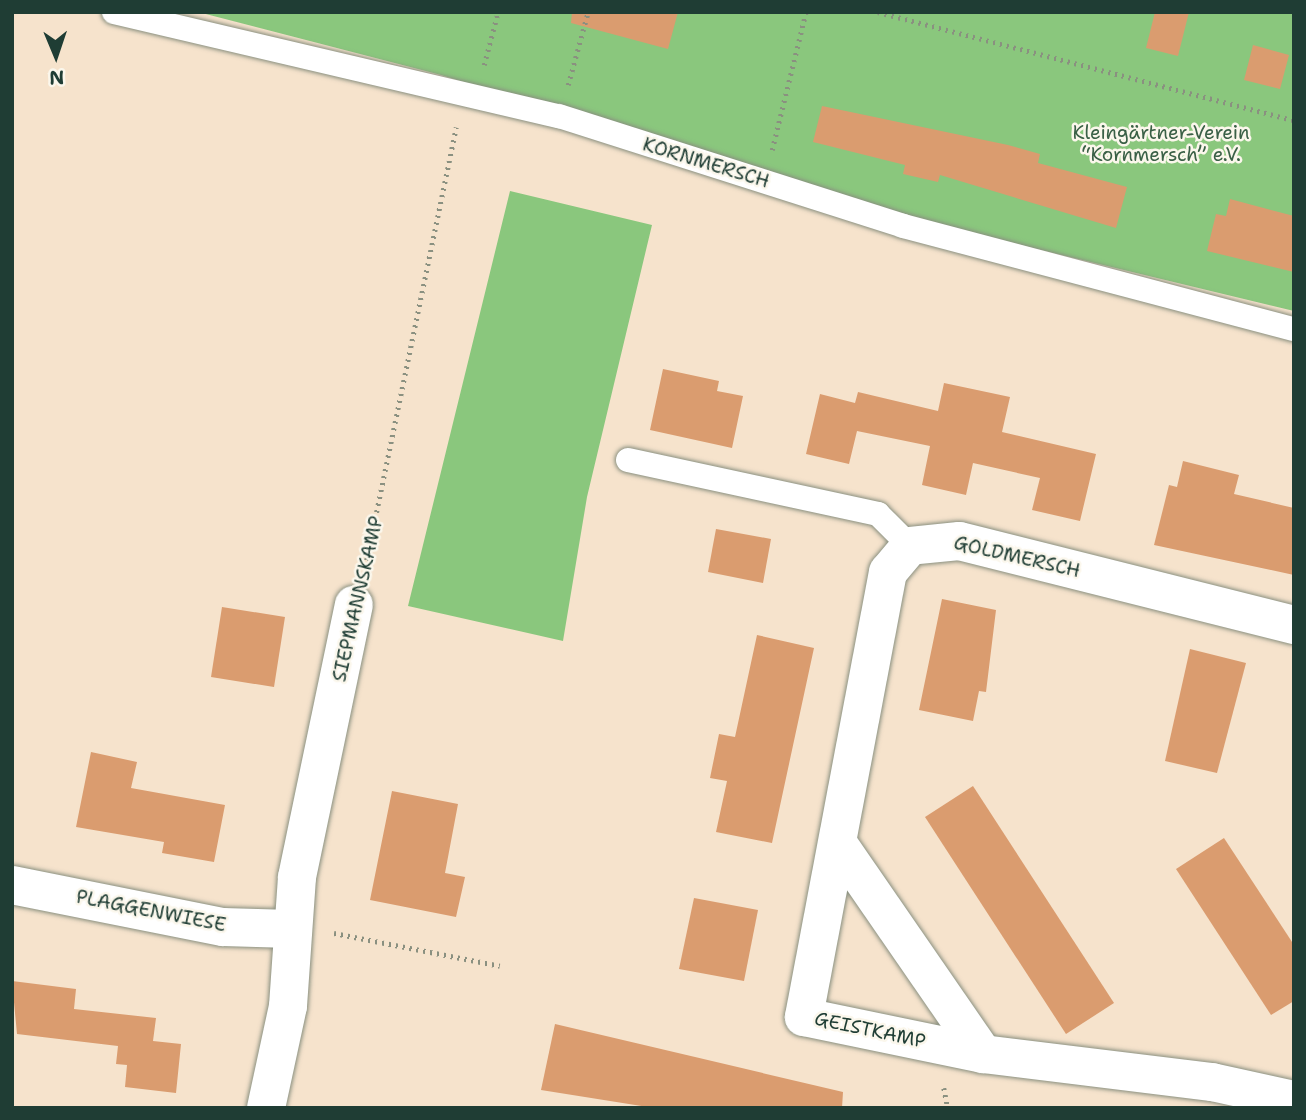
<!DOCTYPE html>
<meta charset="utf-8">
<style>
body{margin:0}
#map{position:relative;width:1306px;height:1120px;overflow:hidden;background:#f6e3cc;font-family:"Shantell Sans",sans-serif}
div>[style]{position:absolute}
.green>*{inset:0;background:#8ac77d}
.building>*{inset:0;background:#da9c6f}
.path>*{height:4.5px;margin-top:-2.25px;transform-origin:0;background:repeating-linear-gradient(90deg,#8a9080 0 2px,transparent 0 7px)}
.roads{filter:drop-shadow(0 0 2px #8a9080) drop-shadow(0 0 2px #8a9080)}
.lane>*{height:24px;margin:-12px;padding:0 12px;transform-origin:12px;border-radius:12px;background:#fff}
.street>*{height:38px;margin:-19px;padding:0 19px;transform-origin:19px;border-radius:19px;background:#fff}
span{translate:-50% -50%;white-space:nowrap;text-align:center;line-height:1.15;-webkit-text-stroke:5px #fbf7ec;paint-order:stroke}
.park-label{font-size:19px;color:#3a6046}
.street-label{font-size:19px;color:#1f3d34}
.frame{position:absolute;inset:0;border:14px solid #1f3d34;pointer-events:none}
.north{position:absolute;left:21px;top:21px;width:70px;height:70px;-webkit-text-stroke:5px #fbf7ec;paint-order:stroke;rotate:178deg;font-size:19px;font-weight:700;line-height:28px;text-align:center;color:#1f3d34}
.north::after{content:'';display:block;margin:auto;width:24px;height:32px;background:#1f3d34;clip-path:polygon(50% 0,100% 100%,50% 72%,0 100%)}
</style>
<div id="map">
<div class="green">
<i style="clip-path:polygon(198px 12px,1294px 12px,1294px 311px,904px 217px,441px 75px)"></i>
<i style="clip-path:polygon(510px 191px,652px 225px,587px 497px,563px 641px,408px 606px)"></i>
</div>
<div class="building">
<i style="clip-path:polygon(572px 12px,678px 12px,668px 49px,571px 23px)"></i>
<i style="clip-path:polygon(1155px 12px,1189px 12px,1178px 56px,1146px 48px)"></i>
<i style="clip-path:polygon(1253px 45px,1289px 55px,1280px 89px,1244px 80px)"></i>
<i style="clip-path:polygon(822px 106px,1008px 145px,1040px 154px,1038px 163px,1127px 187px,1116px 228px,940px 175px,938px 182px,903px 174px,905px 165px,813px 142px)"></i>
<i style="clip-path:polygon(1230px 199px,1294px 216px,1294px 272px,1207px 251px,1216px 214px,1226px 216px)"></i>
<i style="clip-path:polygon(663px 369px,719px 381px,717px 391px,743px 396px,732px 448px,650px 430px)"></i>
<i style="clip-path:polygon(944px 383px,1010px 397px,1002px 432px,1096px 454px,1080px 521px,1032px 510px,1040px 478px,973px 463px,966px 495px,922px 485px,930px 446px,857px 431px,849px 464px,806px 454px,820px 394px,855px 403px,858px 392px,938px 411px)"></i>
<i style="clip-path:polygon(1183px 461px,1239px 475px,1234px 494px,1294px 508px,1294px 575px,1154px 545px,1169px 485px,1177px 487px)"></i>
<i style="clip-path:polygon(716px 529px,771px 539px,763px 583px,708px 572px)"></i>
<i style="clip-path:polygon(942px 599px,996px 610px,986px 692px,979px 691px,973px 721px,919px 710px)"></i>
<i style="clip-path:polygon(222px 607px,285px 617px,274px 687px,211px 677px)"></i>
<i style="clip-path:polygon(757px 635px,814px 648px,772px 843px,716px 832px,727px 781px,710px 778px,719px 734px,735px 737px)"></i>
<i style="clip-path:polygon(1190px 649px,1246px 663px,1217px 773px,1165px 761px)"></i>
<i style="clip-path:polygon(91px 752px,137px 762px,131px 788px,225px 805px,214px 862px,162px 853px,164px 842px,76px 827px)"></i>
<i style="clip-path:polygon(973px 786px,1114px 1003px,1066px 1034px,925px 817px)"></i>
<i style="clip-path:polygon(392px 791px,458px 804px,445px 873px,465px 877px,456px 917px,370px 900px)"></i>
<i style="clip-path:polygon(1224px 838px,1294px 945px,1294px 1001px,1271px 1015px,1176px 869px)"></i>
<i style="clip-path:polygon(694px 898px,758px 910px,744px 981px,679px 969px)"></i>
<i style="clip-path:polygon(12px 981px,76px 989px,74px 1009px,156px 1018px,153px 1041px,181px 1044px,176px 1093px,125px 1087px,127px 1065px,116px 1064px,118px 1046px,17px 1034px)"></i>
<i style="clip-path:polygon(555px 1024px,843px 1092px,842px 1108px,654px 1108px,541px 1090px)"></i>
</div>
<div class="path">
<i style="left:878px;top:12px;width:430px;rotate:14.6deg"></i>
<i style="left:484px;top:65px;width:55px;rotate:-75.2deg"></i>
<i style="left:568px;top:85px;width:76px;rotate:-74.7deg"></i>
<i style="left:772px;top:150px;width:142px;rotate:-76.2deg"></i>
<i style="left:365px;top:567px;width:449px;rotate:-78.3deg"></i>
<i style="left:334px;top:933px;width:169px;rotate:11.2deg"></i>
<i style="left:944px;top:1088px;width:20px;rotate:79deg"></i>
</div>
<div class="roads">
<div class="lane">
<i style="left:114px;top:12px;width:457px;rotate:13.2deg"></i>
<i style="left:559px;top:116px;width:361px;rotate:17.7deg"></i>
<i style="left:903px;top:226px;width:404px;rotate:14.8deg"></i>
<i style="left:628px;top:460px;width:256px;rotate:12.2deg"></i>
<i style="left:878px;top:514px;width:45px;rotate:45deg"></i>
</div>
<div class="street">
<i style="left:1294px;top:625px;width:345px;rotate:-165.9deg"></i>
<i style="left:959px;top:541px;width:49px;rotate:174.2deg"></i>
<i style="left:910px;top:546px;width:34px;rotate:130deg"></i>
<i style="left:888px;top:572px;width:453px;rotate:100.7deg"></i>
<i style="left:804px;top:1017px;width:183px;rotate:11.7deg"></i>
<i style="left:983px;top:1054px;width:231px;rotate:7deg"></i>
<i style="left:1212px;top:1082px;width:84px;rotate:12.4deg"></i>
<i style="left:839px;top:845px;width:254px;rotate:55.4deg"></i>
<i style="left:12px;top:885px;width:215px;rotate:11.3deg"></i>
<i style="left:223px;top:927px;width:68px;rotate:1.7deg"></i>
<i style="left:266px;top:1108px;width:104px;rotate:-77.8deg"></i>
<i style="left:288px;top:1006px;width:129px;rotate:-86deg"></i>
<i style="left:297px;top:877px;width:278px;rotate:-78.2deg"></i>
</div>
</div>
<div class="park-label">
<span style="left:1161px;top:144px">Kleingärtner-Verein<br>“Kornmersch” e.V.</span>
</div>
<div class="street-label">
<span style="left:706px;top:163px;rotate:17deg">KORNMERSCH</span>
<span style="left:1017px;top:557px;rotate:13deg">GOLDMERSCH</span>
<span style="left:358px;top:599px;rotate:-77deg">SIEPMANNSKAMP</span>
<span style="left:151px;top:911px;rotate:11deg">PLAGGENWIESE</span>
<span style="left:870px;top:1030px;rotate:12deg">GEISTKAMP</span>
</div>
<div class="frame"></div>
<div class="north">N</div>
</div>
